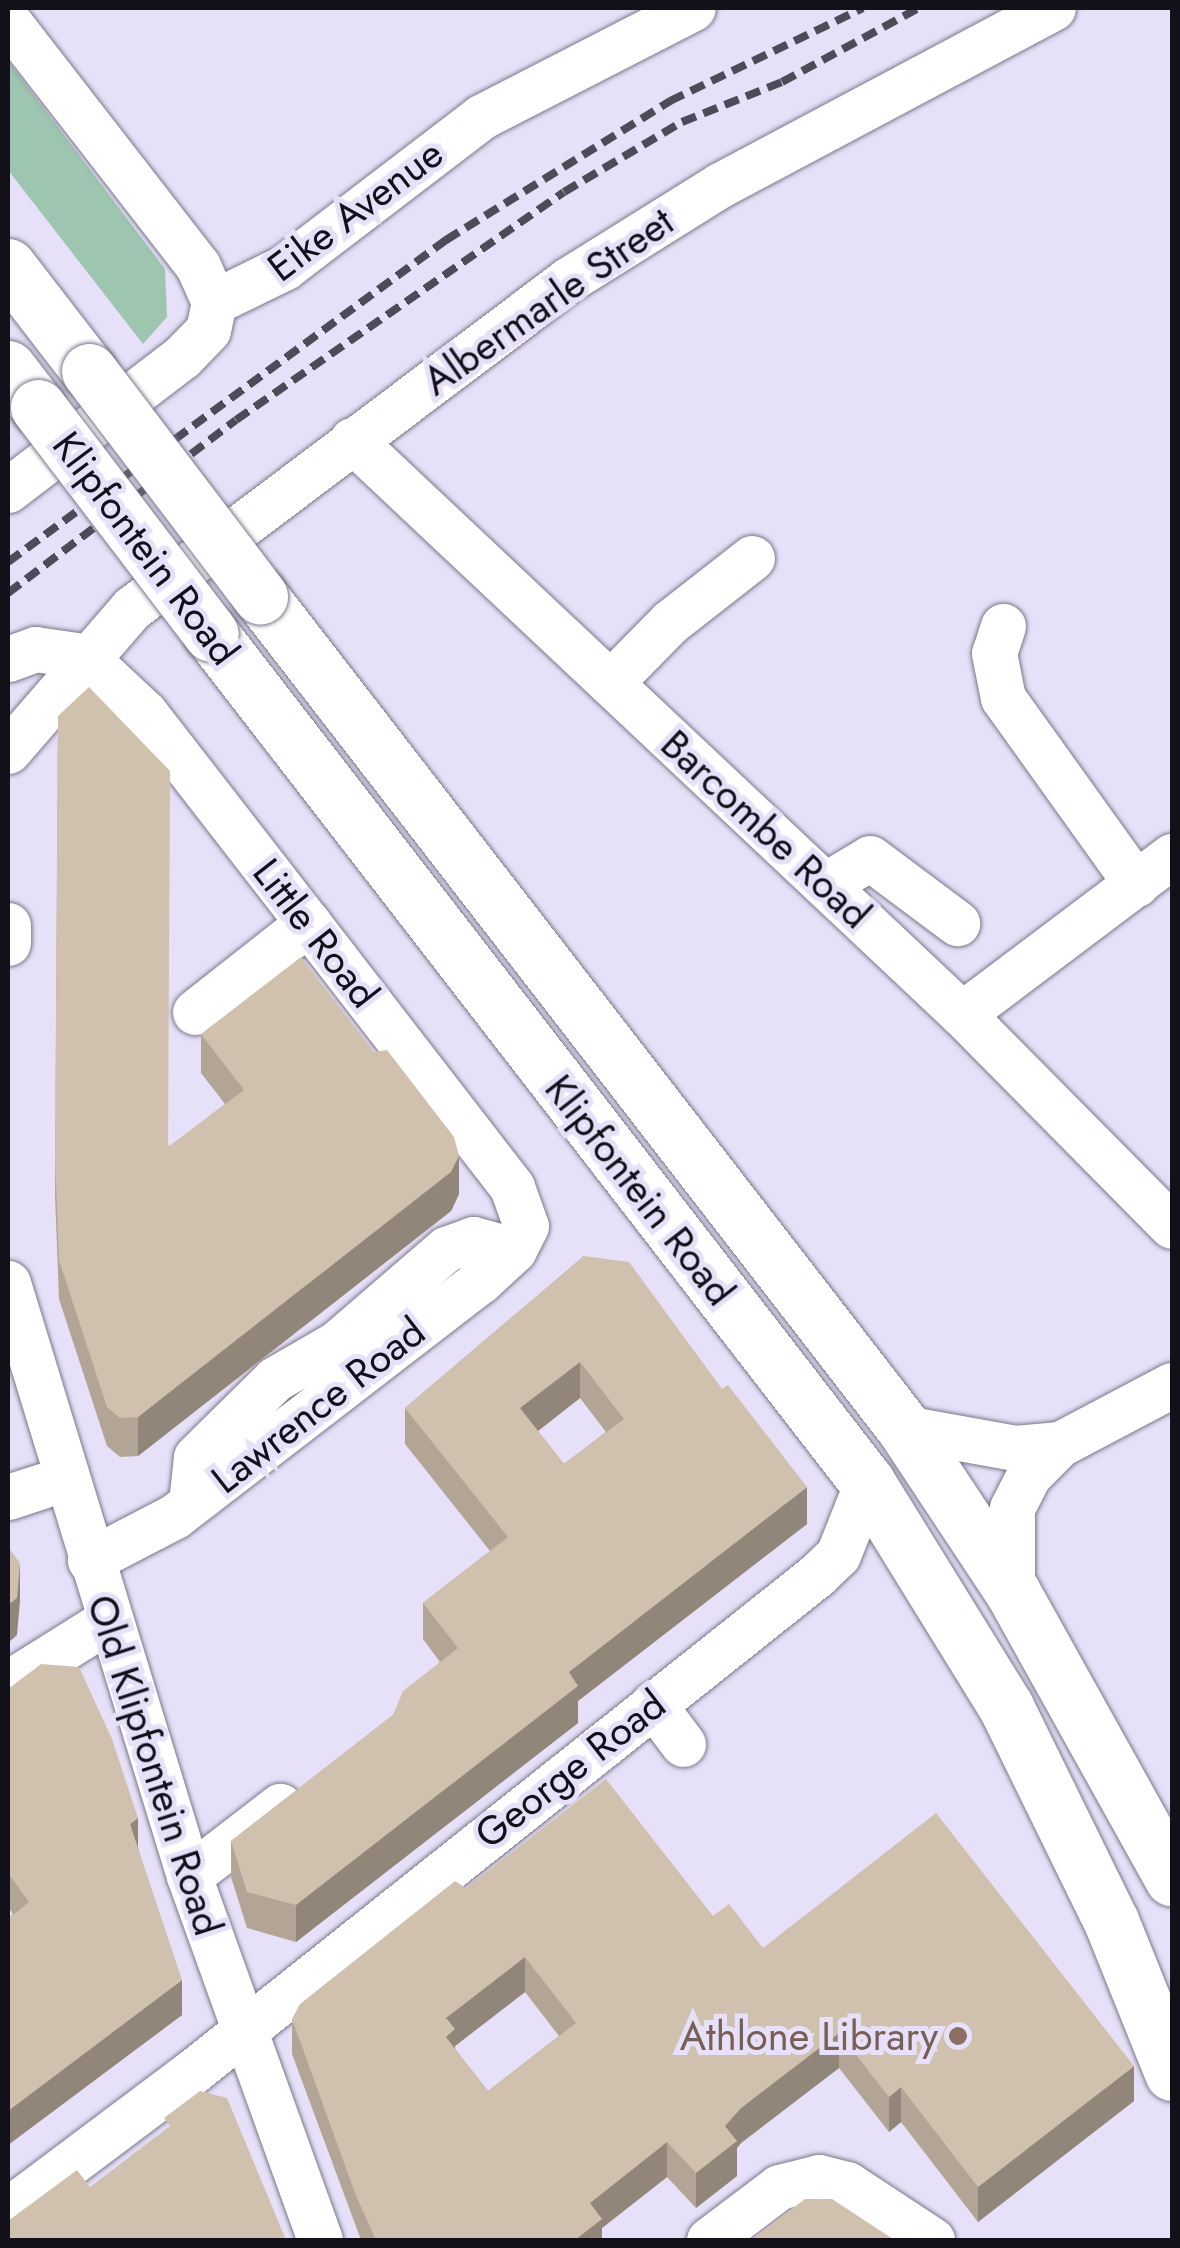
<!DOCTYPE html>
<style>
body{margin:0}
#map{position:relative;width:1180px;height:2248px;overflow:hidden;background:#e6e1f8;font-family:Jost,sans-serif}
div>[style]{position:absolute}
.green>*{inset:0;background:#9ec5b0}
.roads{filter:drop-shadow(0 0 2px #7b778b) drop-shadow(0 0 2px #7b778b)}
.minor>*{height:45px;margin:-22.5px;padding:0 22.5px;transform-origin:22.5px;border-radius:22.5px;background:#fff}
.major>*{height:55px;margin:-27.5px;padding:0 27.5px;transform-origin:27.5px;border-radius:27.5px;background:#fff}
.rail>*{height:8px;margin-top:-4px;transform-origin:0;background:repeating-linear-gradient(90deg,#4e4b58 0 15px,transparent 0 23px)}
.bridges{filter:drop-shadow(0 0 2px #7b778b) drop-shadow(0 0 2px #7b778b)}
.major-bridge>*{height:55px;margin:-27.5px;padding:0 27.5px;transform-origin:27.5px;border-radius:27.5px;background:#fff}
.wall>*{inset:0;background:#b3a596}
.shaded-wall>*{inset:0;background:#92867a}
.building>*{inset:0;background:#d0c0ae}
.dots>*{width:28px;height:28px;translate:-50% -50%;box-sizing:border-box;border:5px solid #e6e1f8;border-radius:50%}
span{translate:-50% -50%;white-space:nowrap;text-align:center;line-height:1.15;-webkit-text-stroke:10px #e6e1f8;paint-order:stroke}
.street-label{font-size:40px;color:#121018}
.education-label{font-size:40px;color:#785e54}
.right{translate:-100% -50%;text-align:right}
.frame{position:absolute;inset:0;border:10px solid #121018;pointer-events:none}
</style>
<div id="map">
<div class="green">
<i style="clip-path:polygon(8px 61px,165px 269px,167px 317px,143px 344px,8px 170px)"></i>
</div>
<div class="roads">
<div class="minor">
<i style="left:8px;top:21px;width:310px;rotate:52.2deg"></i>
<i style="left:198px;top:266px;width:39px;rotate:66deg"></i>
<i style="left:214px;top:302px;width:79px;rotate:-26.2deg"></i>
<i style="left:285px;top:267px;width:247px;rotate:-37.4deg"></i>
<i style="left:481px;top:117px;width:238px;rotate:-27.2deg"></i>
<i style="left:352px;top:440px;width:838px;rotate:43.26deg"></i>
<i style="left:962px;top:1014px;width:298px;rotate:45.3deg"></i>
<i style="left:8px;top:490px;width:219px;rotate:-37.4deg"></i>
<i style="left:182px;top:357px;width:37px;rotate:-46deg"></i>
<i style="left:208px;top:330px;width:29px;rotate:-78deg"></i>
<i style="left:1003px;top:626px;width:28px;rotate:108deg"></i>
<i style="left:994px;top:653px;width:46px;rotate:78.7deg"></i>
<i style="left:1003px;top:698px;width:229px;rotate:54.4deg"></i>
<i style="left:84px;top:656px;width:83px;rotate:43.1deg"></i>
<i style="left:145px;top:713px;width:266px;rotate:52.2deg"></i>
<i style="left:308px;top:923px;width:334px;rotate:52.3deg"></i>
<i style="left:512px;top:1187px;width:41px;rotate:70.3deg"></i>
<i style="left:526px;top:1226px;width:27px;rotate:117deg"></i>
<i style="left:514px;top:1250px;width:46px;rotate:137.6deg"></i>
<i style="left:480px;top:1281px;width:385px;rotate:142.4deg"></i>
<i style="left:175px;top:1516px;width:96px;rotate:152.6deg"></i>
<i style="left:8px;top:659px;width:29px;rotate:-20deg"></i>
<i style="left:35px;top:649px;width:49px;rotate:8.1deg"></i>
<i style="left:610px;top:683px;width:86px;rotate:-45.5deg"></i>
<i style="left:670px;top:622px;width:104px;rotate:-38deg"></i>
<i style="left:8px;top:751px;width:189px;rotate:-49.1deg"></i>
<i style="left:132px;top:608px;width:546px;rotate:-36.95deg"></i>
<i style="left:568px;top:280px;width:179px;rotate:-32deg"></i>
<i style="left:720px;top:185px;width:377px;rotate:-28deg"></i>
<i style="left:825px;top:885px;width:52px;rotate:-31deg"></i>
<i style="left:870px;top:858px;width:109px;rotate:36.8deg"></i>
<i style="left:8px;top:925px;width:18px;rotate:90deg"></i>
<i style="left:195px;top:1012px;width:144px;rotate:-38.2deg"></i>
<i style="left:962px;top:1014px;width:263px;rotate:-37deg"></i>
<i style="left:8px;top:1283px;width:620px;rotate:73.03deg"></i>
<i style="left:189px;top:1876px;width:387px;rotate:70.2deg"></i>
<i style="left:904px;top:1428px;width:113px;rotate:10.2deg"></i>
<i style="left:1015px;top:1448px;width:45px;rotate:-5.1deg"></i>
<i style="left:8px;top:1497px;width:36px;rotate:-18deg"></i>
<i style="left:191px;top:1503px;width:46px;rotate:-83.8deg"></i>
<i style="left:196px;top:1457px;width:111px;rotate:-44.6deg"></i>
<i style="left:275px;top:1379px;width:72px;rotate:-30.1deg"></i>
<i style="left:337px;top:1343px;width:144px;rotate:-40.8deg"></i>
<i style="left:446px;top:1249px;width:29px;rotate:-20deg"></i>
<i style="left:473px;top:1239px;width:42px;rotate:15deg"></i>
<i style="left:1012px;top:1591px;width:83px;rotate:-90deg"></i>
<i style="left:1012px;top:1508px;width:37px;rotate:-63deg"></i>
<i style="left:1029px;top:1475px;width:44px;rotate:-45deg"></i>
<i style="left:1060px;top:1444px;width:127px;rotate:-27.8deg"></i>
<i style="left:8px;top:1683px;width:119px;rotate:-32deg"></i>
<i style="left:653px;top:1704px;width:50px;rotate:53.1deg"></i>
<i style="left:189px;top:1876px;width:115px;rotate:-37.6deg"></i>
<i style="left:8px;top:2210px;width:230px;rotate:-36.9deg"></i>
<i style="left:192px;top:2072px;width:799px;rotate:-38.49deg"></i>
<i style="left:817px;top:1575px;width:29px;rotate:-44deg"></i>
<i style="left:838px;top:1555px;width:79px;rotate:-68.3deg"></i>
<i style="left:709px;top:2240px;width:88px;rotate:-37.1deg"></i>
<i style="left:779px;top:2187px;width:41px;rotate:-14deg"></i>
<i style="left:819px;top:2177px;width:29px;rotate:14deg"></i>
<i style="left:847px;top:2184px;width:102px;rotate:33.4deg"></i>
</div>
<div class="major">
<i style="left:8px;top:266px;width:133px;rotate:52.4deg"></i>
<i style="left:8px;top:368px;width:49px;rotate:52.4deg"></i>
<i style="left:260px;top:596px;width:1052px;rotate:52.26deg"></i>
<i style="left:904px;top:1428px;width:196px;rotate:56.5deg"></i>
<i style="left:1012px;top:1591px;width:329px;rotate:60.9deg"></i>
<i style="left:211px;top:634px;width:1072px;rotate:52.28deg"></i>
<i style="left:867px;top:1482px;width:264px;rotate:58.3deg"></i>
<i style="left:1006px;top:1707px;width:238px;rotate:63.9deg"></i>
<i style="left:1111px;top:1921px;width:164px;rotate:68.1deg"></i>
</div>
</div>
<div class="rail">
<i style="left:8px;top:562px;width:544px;rotate:-36.32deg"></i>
<i style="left:446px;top:240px;width:264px;rotate:-31.8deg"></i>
<i style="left:670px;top:101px;width:214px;rotate:-25.7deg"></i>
<i style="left:8px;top:593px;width:286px;rotate:-37.2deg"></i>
<i style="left:236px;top:420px;width:399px;rotate:-34.8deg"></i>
<i style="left:564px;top:192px;width:137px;rotate:-30.7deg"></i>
<i style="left:682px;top:122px;width:108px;rotate:-21.8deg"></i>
<i style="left:782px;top:82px;width:156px;rotate:-28.4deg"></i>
</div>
<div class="bridges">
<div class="major-bridge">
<i style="left:89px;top:371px;width:283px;rotate:52.8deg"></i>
<i style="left:38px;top:407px;width:285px;rotate:52.7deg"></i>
</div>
</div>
<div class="wall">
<i style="clip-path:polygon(58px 716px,169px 1147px,225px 1104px,201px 1073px,201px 1034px,459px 1194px,451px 1211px,138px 1456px,120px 1457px,107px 1446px,59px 1299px,55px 1195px)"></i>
<i style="clip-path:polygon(evenodd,584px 1256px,807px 1524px,578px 1701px,578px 1723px,296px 1942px,247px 1928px,231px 1877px,231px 1841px,393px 1715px,440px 1662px,423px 1639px,423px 1603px,490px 1551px,405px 1444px,405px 1408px,584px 1256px,580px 1398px,606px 1432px,564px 1464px,538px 1431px,580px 1398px)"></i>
<i style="clip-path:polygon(8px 1689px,138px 1847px,182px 2015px,8px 2145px,8px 1919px,13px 1914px,8px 1907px)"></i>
<i style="clip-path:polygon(evenodd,466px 1888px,713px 1916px,763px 1948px,1134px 2101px,978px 2222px,901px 2122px,889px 2132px,839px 2068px,741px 2143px,737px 2148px,737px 2176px,696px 2208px,667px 2177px,602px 2228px,602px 2240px,361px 2240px,292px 2054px,292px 2019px,466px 1888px,525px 1992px,559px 2036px,488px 2091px,455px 2049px,455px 2046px,525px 1992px)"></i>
</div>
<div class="shaded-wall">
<i style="clip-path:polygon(459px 1156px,459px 1194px,451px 1211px,138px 1456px,138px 1417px)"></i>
<i style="clip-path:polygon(580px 1362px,580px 1398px,520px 1445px,520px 1408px)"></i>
<i style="clip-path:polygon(807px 1487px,807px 1524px,578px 1701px,578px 1723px,296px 1942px,296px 1905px,569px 1672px)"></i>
<i style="clip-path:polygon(20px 1563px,20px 1601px,17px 1635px,8px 1643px,8px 1605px)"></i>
<i style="clip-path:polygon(138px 1818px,138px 1853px,130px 1824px)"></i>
<i style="clip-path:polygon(525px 1957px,525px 1992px,455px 2046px,455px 2064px,446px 2072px,446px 2018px)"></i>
<i style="clip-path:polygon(182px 1980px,182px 2015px,8px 2145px,8px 2111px)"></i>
<i style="clip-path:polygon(839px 2033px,839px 2068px,741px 2143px,737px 2148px,737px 2176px,696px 2208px,696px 2173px,725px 2126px,741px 2108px)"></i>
<i style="clip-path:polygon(1134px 2066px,1134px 2101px,978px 2222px,978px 2187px)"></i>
<i style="clip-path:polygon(901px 2087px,901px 2122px,889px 2132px,889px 2097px)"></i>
<i style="clip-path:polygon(667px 2142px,667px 2177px,602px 2228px,602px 2240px,575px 2240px,590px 2203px)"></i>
</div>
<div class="building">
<i style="clip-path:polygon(89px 687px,170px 771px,168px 1147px,244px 1090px,201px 1034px,301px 957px,374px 1052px,387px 1050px,454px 1137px,459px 1156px,451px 1172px,138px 1417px,120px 1418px,107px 1407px,59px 1260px,55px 1156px,58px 716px)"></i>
<i style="clip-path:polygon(evenodd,584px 1256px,629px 1262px,722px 1389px,728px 1385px,807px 1487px,569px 1672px,578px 1686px,296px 1905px,247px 1892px,231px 1841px,393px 1715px,403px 1691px,458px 1648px,423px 1603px,508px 1537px,405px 1408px,584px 1256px,580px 1362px,624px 1419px,564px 1464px,520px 1408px,580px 1362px)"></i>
<i style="clip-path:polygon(8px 1547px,20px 1563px,17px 1598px,8px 1605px)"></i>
<i style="clip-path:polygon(41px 1664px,79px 1667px,112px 1739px,138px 1818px,130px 1824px,182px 1980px,8px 2111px,8px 1919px,29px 1902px,8px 1873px,8px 1689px)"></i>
<i style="clip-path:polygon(evenodd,606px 1779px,713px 1916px,729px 1904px,763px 1948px,936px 1813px,1134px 2066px,978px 2187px,901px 2087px,889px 2097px,839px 2033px,741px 2108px,725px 2126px,737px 2141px,696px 2173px,667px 2142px,590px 2203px,602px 2219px,575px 2240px,376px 2240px,355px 2193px,292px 2019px,300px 2004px,455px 1881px,466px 1888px,606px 1779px,525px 1957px,576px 2023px,488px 2091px,446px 2037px,455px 2029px,446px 2018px,525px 1957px)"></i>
<i style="clip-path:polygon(200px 2091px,227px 2098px,286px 2240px,8px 2240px,8px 2221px,77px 2170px,90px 2187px,170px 2126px,164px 2118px)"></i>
<i style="clip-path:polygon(805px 2199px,832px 2199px,893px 2239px,750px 2240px)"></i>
</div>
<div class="dots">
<i style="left:958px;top:2036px;background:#8d6e63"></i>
</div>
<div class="street-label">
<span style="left:355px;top:210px;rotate:-37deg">Eike Avenue</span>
<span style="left:548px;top:301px;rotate:-35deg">Albermarle Street</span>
<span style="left:146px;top:548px;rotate:53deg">Klipfontein Road</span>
<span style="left:766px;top:829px;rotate:43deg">Barcombe Road</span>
<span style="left:316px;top:933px;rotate:52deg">Little Road</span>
<span style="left:640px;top:1190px;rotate:52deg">Klipfontein Road</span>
<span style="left:318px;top:1405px;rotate:-38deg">Lawrence Road</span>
<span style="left:155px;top:1765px;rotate:72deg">Old Klipfontein Road</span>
<span style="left:570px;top:1769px;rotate:-38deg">George Road</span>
</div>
<div class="education-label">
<span class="right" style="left:938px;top:2036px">Athlone Library</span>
</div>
<div class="frame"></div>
</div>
